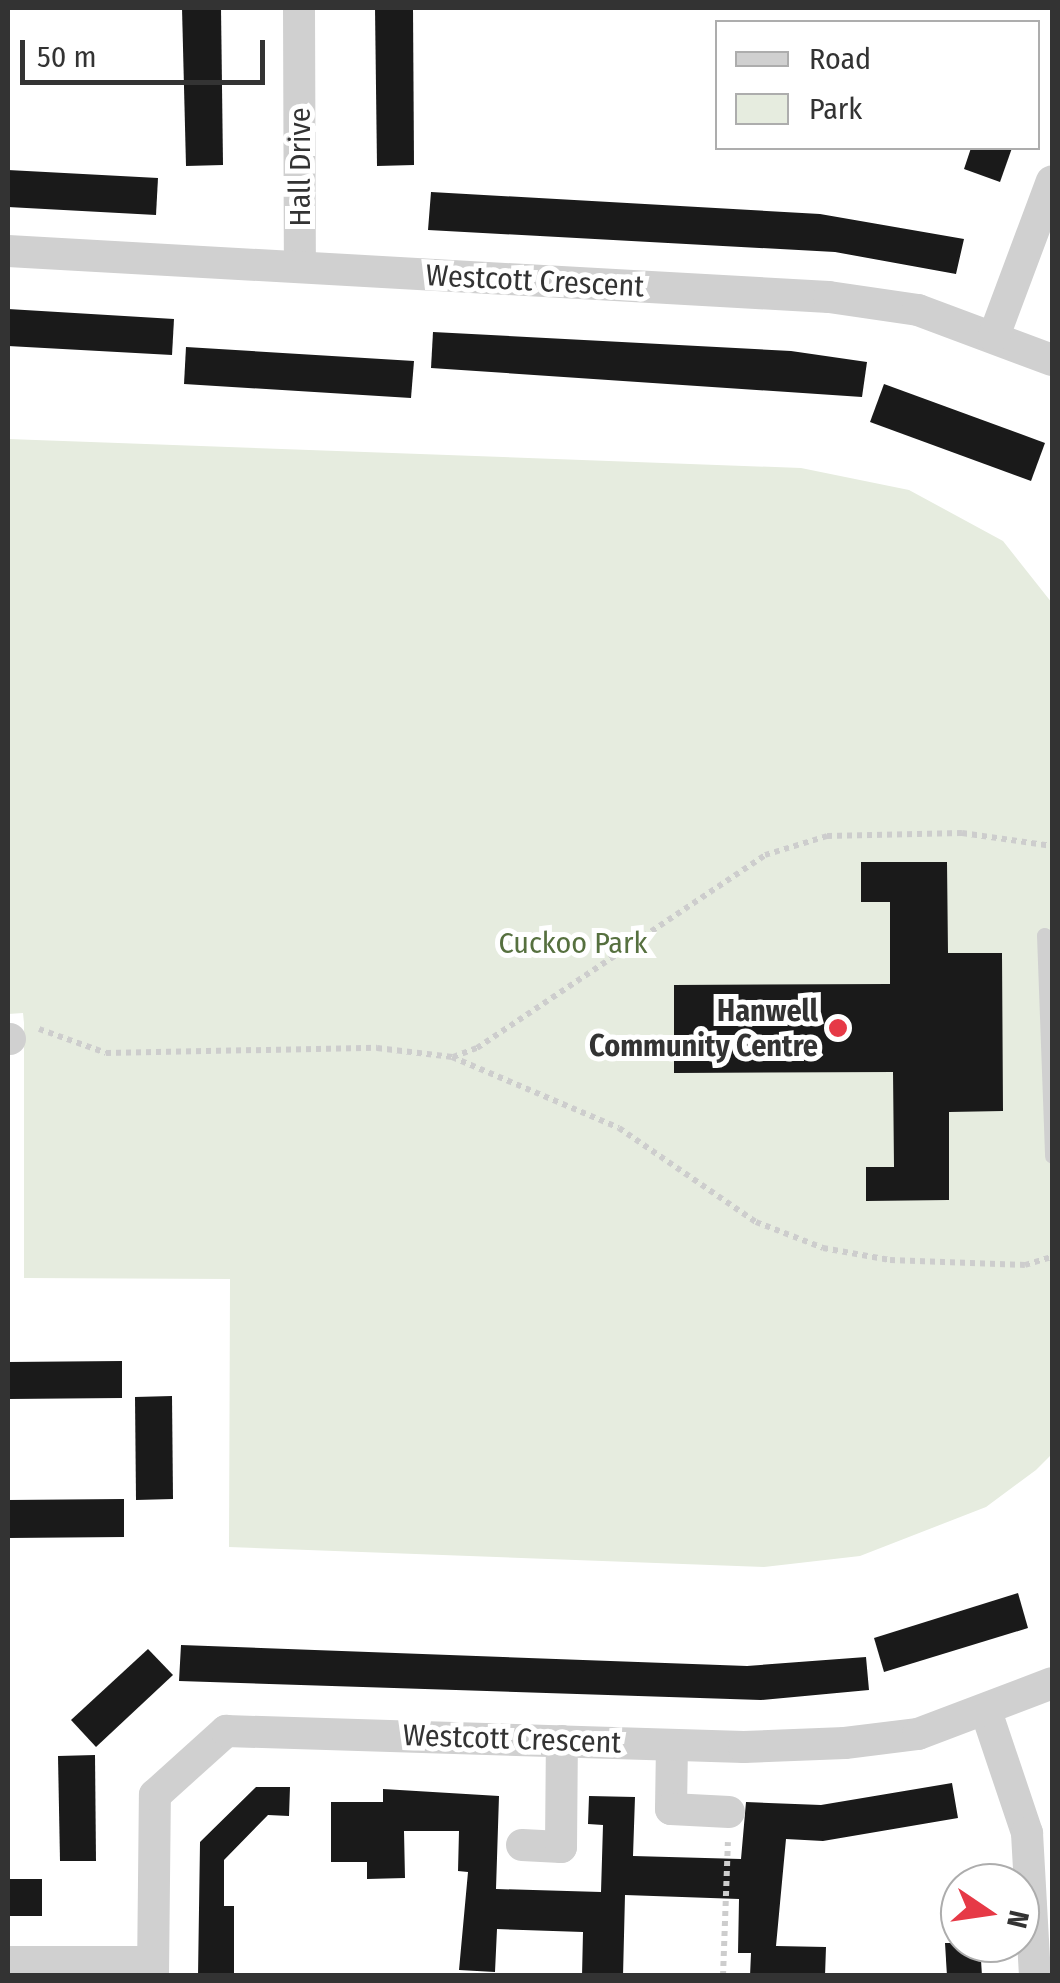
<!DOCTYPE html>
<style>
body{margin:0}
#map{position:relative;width:1060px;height:1983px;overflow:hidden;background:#fff;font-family:"Fira Sans Condensed",sans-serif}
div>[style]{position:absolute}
.green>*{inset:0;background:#e6ecdf}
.building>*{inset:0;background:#1a1a1a}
.path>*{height:6px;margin-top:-3px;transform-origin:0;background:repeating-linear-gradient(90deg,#cdcdcd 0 5px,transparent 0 10px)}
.lane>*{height:15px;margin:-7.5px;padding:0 7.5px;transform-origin:7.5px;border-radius:7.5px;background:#d0d0d0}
.street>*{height:32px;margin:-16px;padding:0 16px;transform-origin:16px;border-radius:16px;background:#d0d0d0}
.dots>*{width:28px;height:28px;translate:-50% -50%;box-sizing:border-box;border:5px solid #fff;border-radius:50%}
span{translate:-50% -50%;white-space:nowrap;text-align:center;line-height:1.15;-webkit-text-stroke:10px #fff;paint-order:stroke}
.street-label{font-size:30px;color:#333}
.park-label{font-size:30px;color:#56703f}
.poi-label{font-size:30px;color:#333;font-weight:700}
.right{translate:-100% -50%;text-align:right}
.frame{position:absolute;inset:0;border:10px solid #333;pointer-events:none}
.legend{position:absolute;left:715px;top:20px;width:325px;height:130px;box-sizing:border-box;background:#fff;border:2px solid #adadad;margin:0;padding:12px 18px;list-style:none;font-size:30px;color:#333}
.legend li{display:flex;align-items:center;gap:20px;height:50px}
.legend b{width:50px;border:2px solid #adadad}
.north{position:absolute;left:940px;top:1863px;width:100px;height:100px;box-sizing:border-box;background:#fff;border:2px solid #adadad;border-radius:50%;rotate:103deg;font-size:28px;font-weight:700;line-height:40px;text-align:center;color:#333}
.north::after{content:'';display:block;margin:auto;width:35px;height:45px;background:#e63946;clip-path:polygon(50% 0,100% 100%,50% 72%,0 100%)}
.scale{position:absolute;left:20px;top:40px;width:245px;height:45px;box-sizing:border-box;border:5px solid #333;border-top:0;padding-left:12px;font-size:30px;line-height:35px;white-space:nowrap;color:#333;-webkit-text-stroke:8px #fff;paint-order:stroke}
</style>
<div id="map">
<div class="green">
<i style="clip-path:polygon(8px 439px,801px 468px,909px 490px,1003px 541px,1052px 603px,1052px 1454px,1036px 1470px,986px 1507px,860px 1556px,764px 1567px,229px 1547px,230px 1279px,24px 1278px,24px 1023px,23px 1013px,8px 1014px)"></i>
</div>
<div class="building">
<i style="clip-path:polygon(182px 8px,221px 8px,223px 165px,186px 166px)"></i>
<i style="clip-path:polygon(375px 8px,413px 8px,414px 165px,377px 166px)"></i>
<i style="clip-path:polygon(971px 148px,1012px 148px,1000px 182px,964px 169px)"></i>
<i style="clip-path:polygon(8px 170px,158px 178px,156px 215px,8px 207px)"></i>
<i style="clip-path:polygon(431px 192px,820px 214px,964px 239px,956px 274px,835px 252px,428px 230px)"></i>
<i style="clip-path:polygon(8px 309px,174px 319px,172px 355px,8px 346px)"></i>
<i style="clip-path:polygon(433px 332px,791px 351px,867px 362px,862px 397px,431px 368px)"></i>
<i style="clip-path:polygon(186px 347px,414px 361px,411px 398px,184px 384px)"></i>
<i style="clip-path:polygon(884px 384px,1045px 443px,1031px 481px,870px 422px)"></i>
<i style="clip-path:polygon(861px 862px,947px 862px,948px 953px,1002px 953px,1003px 1111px,949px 1112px,949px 1200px,866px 1201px,866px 1167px,894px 1167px,893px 1072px,674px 1073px,674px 985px,890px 984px,890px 902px,861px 902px)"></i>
<i style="clip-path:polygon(122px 1361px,122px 1398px,8px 1399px,8px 1362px)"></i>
<i style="clip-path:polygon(172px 1396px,173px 1499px,136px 1500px,135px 1397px)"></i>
<i style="clip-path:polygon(124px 1499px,124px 1537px,8px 1538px,8px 1500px)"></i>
<i style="clip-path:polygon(1018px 1593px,1028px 1628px,884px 1672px,874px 1638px)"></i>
<i style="clip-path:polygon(181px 1645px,747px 1666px,866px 1657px,869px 1690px,761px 1700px,179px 1681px)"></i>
<i style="clip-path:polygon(148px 1649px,173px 1675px,96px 1747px,71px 1720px)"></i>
<i style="clip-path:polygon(95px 1755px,96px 1861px,60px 1861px,58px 1756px)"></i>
<i style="clip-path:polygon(952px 1783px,958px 1818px,823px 1841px,786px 1839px,776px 1946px,826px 1947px,825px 1976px,750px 1976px,751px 1953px,738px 1953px,739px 1899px,625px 1895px,623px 1976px,582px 1976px,583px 1932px,497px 1929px,495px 1972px,459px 1970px,468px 1872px,458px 1871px,459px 1831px,404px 1831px,405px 1878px,367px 1879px,367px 1862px,331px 1862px,331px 1802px,383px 1802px,383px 1789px,499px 1796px,496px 1889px,601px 1892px,603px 1825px,588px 1824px,589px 1796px,635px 1797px,633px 1856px,741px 1859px,746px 1802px,821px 1805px)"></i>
<i style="clip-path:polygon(256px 1787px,290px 1787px,289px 1816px,268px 1815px,224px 1860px,224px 1906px,234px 1906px,234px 1976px,198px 1976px,200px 1842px)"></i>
<i style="clip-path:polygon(8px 1879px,42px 1879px,42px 1916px,8px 1916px)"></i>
<i style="clip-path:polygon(945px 1943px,980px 1943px,982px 1976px,947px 1976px)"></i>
</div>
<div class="path">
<i style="left:39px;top:1029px;width:71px;rotate:19.7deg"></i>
<i style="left:106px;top:1053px;width:271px;rotate:-1.1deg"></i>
<i style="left:377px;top:1048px;width:76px;rotate:6.8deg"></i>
<i style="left:452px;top:1057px;width:181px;rotate:23deg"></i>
<i style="left:619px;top:1128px;width:166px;rotate:34.5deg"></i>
<i style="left:756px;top:1222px;width:72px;rotate:21.2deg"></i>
<i style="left:823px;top:1248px;width:68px;rotate:10.2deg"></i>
<i style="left:890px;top:1260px;width:135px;rotate:2.1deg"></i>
<i style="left:1025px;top:1265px;width:28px;rotate:-17deg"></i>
<i style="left:453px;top:1057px;width:26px;rotate:-21deg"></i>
<i style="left:477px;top:1048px;width:347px;rotate:-33.8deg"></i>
<i style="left:765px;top:855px;width:65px;rotate:-17deg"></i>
<i style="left:827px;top:836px;width:135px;rotate:-1.3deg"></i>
<i style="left:962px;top:833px;width:91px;rotate:8.2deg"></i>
<i style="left:723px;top:1976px;width:134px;rotate:-87.9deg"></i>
</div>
<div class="lane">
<i style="left:1052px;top:940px;width:9px;rotate:-148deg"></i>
<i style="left:1044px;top:935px;width:221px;rotate:87.9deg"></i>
</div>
<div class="street">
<i style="left:299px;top:8px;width:259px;rotate:89.8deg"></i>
<i style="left:8px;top:251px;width:822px;rotate:3.21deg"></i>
<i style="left:829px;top:297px;width:90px;rotate:8.3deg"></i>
<i style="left:918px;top:310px;width:143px;rotate:20.5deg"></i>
<i style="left:994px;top:336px;width:165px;rotate:-69.5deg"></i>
<i style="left:8px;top:1039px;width:2px"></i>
<i style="left:986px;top:1711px;width:129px;rotate:71.4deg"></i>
<i style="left:1027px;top:1833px;width:143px;rotate:86.8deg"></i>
<i style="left:672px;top:1745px;width:64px;rotate:90.9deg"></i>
<i style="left:671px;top:1809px;width:58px;rotate:3deg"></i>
<i style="left:522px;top:1845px;width:39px;rotate:3deg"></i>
<i style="left:561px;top:1847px;width:106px;rotate:-89.5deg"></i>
<i style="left:8px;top:1962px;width:145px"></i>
<i style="left:153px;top:1976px;width:181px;rotate:-89.4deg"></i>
<i style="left:155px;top:1795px;width:96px;rotate:-42deg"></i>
<i style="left:226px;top:1731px;width:518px;rotate:1.77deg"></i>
<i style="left:744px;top:1747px;width:101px;rotate:-2.3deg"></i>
<i style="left:845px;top:1743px;width:74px;rotate:-7deg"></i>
<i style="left:918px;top:1734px;width:143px;rotate:-20.8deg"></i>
</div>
<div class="dots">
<i style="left:838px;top:1028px;background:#e63946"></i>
</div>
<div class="street-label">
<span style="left:300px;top:167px;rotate:-90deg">Hall Drive</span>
<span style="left:535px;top:281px;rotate:3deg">Westcott Crescent</span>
<span style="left:512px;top:1739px;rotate:2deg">Westcott Crescent</span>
</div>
<div class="park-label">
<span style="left:573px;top:943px">Cuckoo Park</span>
</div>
<div class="poi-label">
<span class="right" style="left:818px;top:1028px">Hanwell<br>Community Centre</span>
</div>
<div class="frame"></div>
<ul class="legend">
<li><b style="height:12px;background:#d0d0d0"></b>Road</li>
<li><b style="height:28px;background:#e6ecdf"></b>Park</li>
</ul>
<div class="north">N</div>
<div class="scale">50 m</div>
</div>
